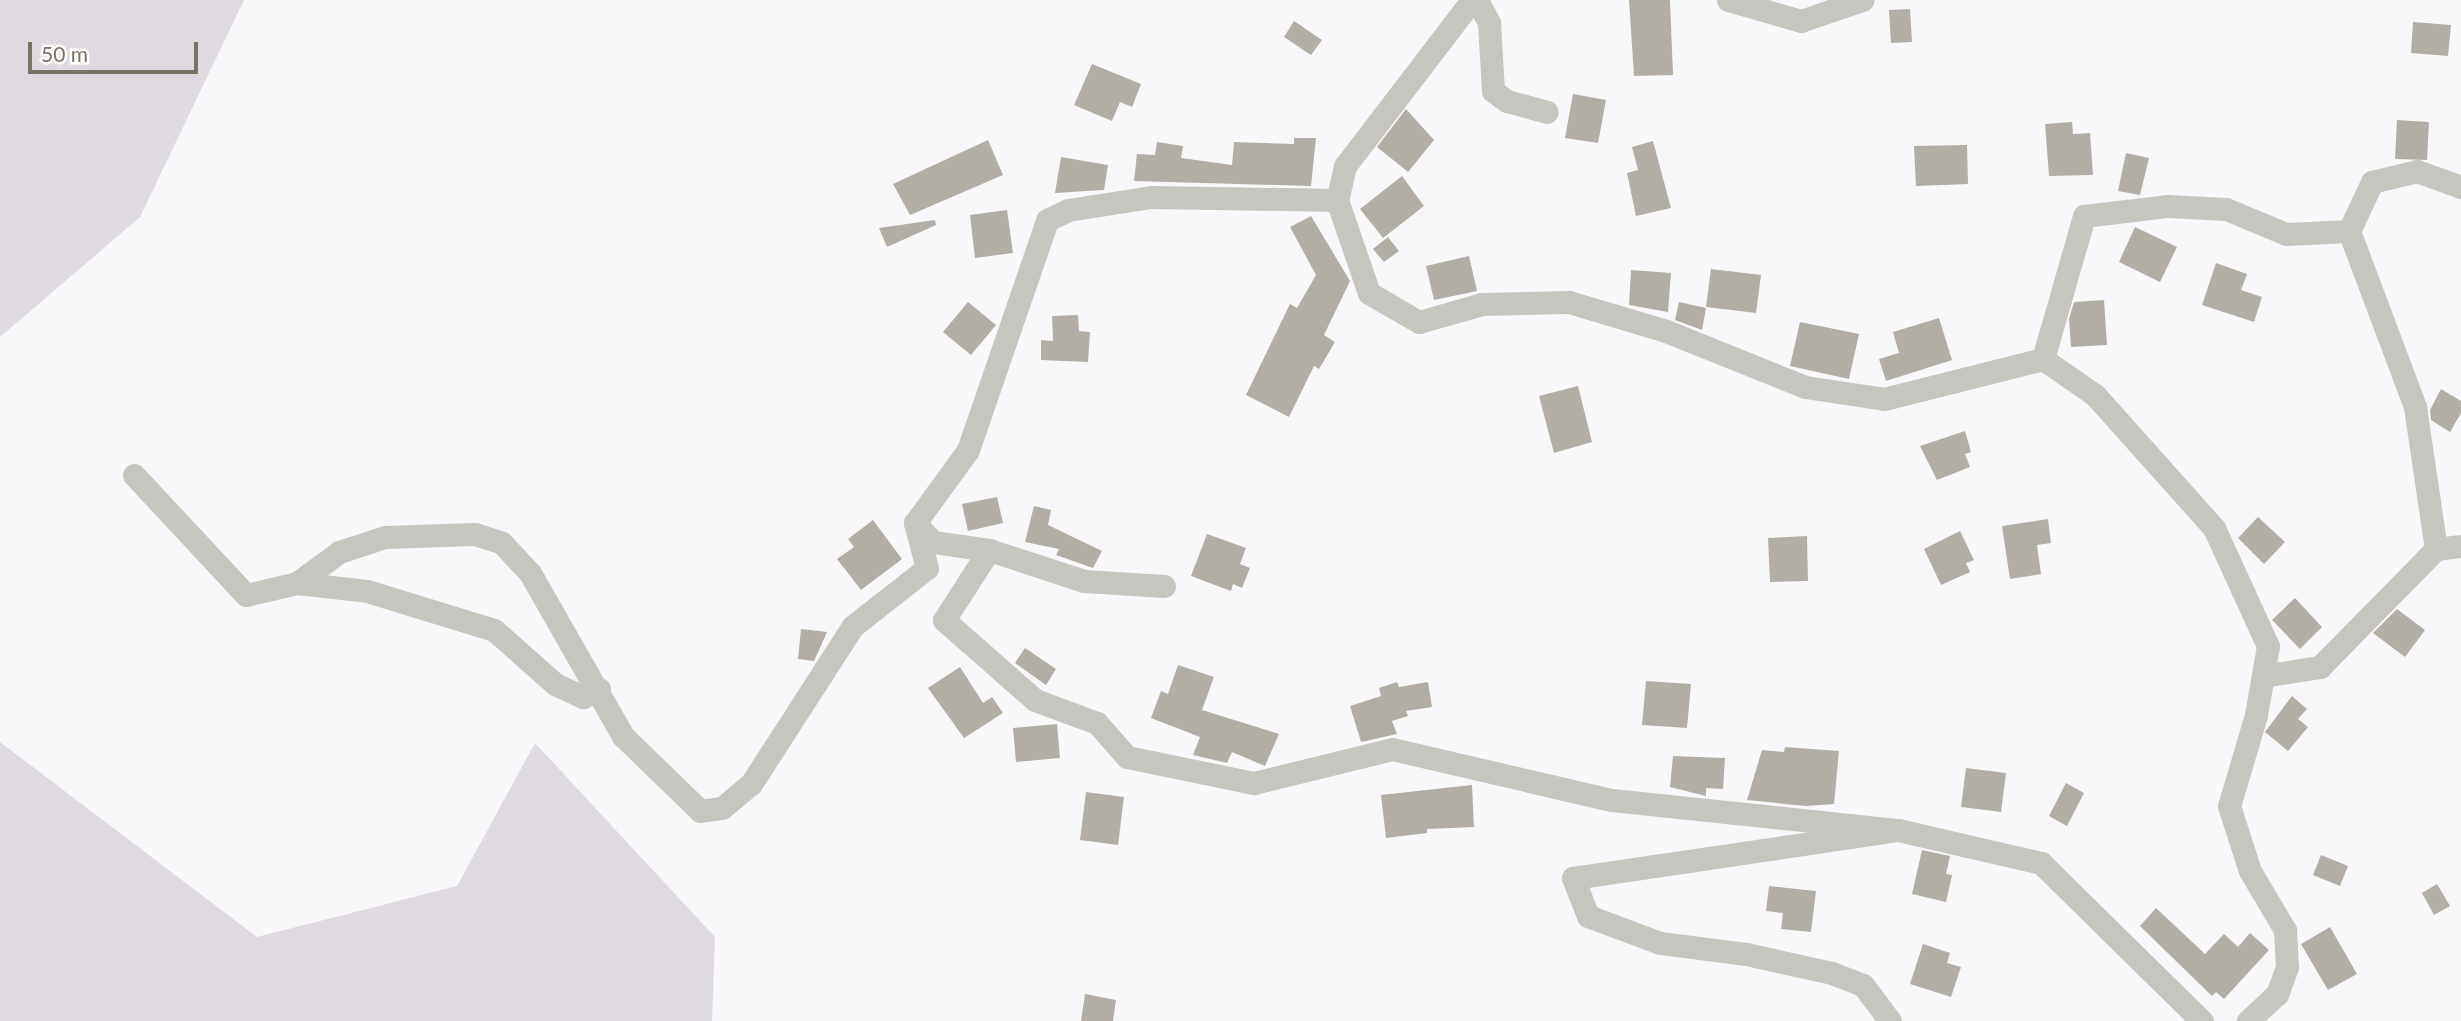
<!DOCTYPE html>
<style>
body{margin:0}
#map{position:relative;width:2461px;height:1021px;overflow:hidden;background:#f8f8fa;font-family:Lato,sans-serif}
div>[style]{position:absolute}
.green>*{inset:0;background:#dfdae0}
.building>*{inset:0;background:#b2aea5}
.minor>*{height:23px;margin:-11.5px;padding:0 11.5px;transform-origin:11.5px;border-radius:11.5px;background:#c7c5bf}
span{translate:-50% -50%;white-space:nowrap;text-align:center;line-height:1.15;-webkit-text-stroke:7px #fff;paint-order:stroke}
.scale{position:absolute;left:28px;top:42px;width:170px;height:32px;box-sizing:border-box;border:4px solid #797363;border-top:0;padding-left:9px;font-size:21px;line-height:24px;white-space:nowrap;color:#797363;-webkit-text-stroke:5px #fff;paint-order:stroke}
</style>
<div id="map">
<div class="green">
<i style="clip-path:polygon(0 0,244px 0,140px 217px,0 337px)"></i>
<i style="clip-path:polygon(0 742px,257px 937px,457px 886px,535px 743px,715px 937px,712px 1021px,0 1021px)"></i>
</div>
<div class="building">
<i style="clip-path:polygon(1629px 0,1670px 0,1673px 75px,1634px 76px)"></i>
<i style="clip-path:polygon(1910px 9px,1912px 42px,1891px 43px,1889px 10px)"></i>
<i style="clip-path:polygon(1294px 21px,1322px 40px,1311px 55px,1284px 37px)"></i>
<i style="clip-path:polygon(2413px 22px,2451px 25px,2448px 56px,2411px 53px)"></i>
<i style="clip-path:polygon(1092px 64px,1141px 84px,1132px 107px,1120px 102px,1112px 121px,1074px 105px)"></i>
<i style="clip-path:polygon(1573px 94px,1606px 100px,1598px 143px,1565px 138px)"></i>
<i style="clip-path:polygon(1406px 109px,1434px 140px,1408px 172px,1377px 147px)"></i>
<i style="clip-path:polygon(2397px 120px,2429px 122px,2427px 160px,2395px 159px)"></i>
<i style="clip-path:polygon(2072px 122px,2073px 134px,2090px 133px,2093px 175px,2049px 176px,2045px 124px)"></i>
<i style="clip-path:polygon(1294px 138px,1316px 138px,1311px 186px,1134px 181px,1137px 154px,1155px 155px,1157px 142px,1183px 146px,1181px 158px,1232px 165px,1234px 142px,1294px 144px)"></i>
<i style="clip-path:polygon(988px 140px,1003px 175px,910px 215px,893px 184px)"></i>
<i style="clip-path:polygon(1653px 141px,1671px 208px,1636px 216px,1627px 173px,1638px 170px,1632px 147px)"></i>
<i style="clip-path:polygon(1967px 145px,1968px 184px,1916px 186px,1914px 146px)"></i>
<i style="clip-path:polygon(2126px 153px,2149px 158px,2140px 195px,2118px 191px)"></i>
<i style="clip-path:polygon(1061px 157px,1108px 165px,1104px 190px,1055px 193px)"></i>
<i style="clip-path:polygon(1402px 176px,1424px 206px,1383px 238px,1360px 209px)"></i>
<i style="clip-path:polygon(1007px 210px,1013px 253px,975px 258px,970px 215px)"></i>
<i style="clip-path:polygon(1311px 216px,1350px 281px,1324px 335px,1335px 342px,1319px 369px,1314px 366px,1289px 417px,1246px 395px,1290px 304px,1297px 308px,1316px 275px,1290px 227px)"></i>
<i style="clip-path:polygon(935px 220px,936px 225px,887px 247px,879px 228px)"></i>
<i style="clip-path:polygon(2135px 227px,2177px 247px,2160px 282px,2119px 262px)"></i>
<i style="clip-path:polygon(1388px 237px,1399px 251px,1384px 262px,1373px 249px)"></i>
<i style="clip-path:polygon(1469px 256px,1477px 291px,1434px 300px,1426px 266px)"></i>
<i style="clip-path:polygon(2216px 263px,2247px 274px,2241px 290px,2262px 297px,2254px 322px,2202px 305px)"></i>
<i style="clip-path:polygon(1711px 269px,1761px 275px,1756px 313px,1706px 307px)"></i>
<i style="clip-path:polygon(1631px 270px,1671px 273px,1668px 312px,1629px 305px)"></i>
<i style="clip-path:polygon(2104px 300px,2107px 345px,2071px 347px,2069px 319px,2074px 302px)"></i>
<i style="clip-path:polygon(968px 302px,996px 325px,971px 355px,943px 332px)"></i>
<i style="clip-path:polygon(1679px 302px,1706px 308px,1702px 330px,1675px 320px)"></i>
<i style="clip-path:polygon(1078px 315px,1079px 331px,1090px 332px,1088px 362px,1041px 360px,1041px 340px,1053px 341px,1052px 316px)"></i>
<i style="clip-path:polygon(1939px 318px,1952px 360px,1886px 381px,1879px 359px,1899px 353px,1893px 332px)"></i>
<i style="clip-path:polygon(1800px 322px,1859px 334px,1849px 379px,1790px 366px)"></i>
<i style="clip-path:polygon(1578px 386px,1592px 442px,1554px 453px,1539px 396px)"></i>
<i style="clip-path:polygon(2441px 389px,2461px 401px,2461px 413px,2450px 432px,2431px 420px,2430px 410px)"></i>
<i style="clip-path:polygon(1965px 431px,1971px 452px,1965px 454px,1970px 467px,1937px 480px,1920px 446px)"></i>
<i style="clip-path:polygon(997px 497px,1003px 523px,968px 531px,962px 504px)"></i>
<i style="clip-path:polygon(1034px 506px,1051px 510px,1048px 525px,1102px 551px,1093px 568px,1056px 555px,1059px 549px,1025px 542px)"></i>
<i style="clip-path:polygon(2258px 517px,2285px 542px,2264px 564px,2238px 538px)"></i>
<i style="clip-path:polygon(2048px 519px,2051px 543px,2037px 545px,2041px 574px,2010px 579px,2002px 526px)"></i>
<i style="clip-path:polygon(873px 520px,902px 559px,861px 590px,837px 559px,854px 547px,848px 539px)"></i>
<i style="clip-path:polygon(1960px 531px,1974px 560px,1966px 563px,1970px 572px,1941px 585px,1924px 549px)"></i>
<i style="clip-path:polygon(1207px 534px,1246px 548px,1240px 564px,1250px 568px,1242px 588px,1233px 584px,1231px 591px,1191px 576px)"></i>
<i style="clip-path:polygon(1807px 536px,1808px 581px,1770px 582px,1768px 538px)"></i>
<i style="clip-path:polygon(2295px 598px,2322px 627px,2300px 649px,2272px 620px)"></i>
<i style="clip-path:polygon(2397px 609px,2425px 630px,2405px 657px,2373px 633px)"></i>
<i style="clip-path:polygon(801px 629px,827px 632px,814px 661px,798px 659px)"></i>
<i style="clip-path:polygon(1025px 648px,1056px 669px,1046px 685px,1015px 663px)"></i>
<i style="clip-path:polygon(1178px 665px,1214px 677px,1202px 710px,1279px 734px,1265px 766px,1232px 752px,1227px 763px,1193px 755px,1200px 737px,1151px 718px,1161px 691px,1168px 694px)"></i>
<i style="clip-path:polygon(960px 667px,983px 703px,992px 697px,1003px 713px,964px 738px,928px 688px)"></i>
<i style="clip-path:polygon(1646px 681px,1691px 684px,1687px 728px,1642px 725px)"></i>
<i style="clip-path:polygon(1397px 682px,1399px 687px,1428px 682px,1432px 707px,1406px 711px,1408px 716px,1392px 721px,1397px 734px,1361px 742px,1350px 706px,1381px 696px,1379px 688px)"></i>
<i style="clip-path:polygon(2292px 696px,2307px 709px,2298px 719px,2308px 727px,2288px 751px,2265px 732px)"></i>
<i style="clip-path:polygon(1057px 724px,1060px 758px,1016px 762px,1013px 728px)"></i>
<i style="clip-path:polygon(1785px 747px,1839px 751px,1834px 804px,1806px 806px,1747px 800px,1762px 750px,1784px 752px)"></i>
<i style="clip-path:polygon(1673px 756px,1725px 758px,1723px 789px,1706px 788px,1706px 796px,1670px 787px)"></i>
<i style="clip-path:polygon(1966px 768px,2006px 773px,2001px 812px,1961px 807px)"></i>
<i style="clip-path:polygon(2066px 783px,2084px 793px,2067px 826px,2049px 816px)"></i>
<i style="clip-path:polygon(1472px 785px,1474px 827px,1427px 829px,1427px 833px,1386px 838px,1381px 795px)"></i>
<i style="clip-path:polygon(1086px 792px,1124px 797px,1118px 845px,1080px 840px)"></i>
<i style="clip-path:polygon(1922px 850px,1950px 856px,1946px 874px,1952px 875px,1946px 902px,1912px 894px)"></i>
<i style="clip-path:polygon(2321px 855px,2348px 866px,2340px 886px,2313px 875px)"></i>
<i style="clip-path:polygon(2437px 884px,2450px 906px,2434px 915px,2422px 893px)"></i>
<i style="clip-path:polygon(1769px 886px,1816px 891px,1811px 932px,1781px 929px,1783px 913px,1766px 911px)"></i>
<i style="clip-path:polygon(2156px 908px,2205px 954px,2224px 934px,2238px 947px,2250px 933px,2269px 950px,2224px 999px,2216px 992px,2212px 996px,2140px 926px)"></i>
<i style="clip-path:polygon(2330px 927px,2357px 974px,2328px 990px,2301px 944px)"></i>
<i style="clip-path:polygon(1923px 944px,1950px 953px,1947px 963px,1961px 967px,1951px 997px,1910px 984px)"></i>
<i style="clip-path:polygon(1085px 994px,1116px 1000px,1113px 1021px,1081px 1021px)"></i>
</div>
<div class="minor">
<i style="left:1472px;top:0;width:209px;rotate:127.4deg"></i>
<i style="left:1345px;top:166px;width:35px;rotate:103deg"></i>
<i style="left:1337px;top:200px;width:98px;rotate:71deg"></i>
<i style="left:1369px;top:293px;width:58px;rotate:30.1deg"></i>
<i style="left:1419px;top:322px;width:66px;rotate:-15.9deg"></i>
<i style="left:1482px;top:304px;width:87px;rotate:-1.3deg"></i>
<i style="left:1569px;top:302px;width:101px;rotate:16.6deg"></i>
<i style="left:1666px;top:331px;width:150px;rotate:21.9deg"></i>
<i style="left:1805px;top:387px;width:80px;rotate:8.6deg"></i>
<i style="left:1884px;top:399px;width:164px;rotate:-14.1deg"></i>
<i style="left:2043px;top:359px;width:63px;rotate:34.7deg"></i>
<i style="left:2095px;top:395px;width:178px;rotate:48.2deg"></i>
<i style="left:2214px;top:528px;width:130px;rotate:65.4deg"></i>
<i style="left:2268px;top:646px;width:70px;rotate:99.9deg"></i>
<i style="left:2256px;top:715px;width:95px;rotate:106.5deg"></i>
<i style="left:2229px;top:806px;width:68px;rotate:72.1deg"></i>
<i style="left:2250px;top:871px;width:69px;rotate:59.3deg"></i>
<i style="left:2285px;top:930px;width:37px;rotate:87deg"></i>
<i style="left:2287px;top:967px;width:29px;rotate:110deg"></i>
<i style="left:2277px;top:994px;width:40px;rotate:137deg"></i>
<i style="left:1477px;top:0;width:26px;rotate:62deg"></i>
<i style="left:1489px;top:23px;width:68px;rotate:86.6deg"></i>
<i style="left:1493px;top:91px;width:17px;rotate:36deg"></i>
<i style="left:1507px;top:101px;width:41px;rotate:15.4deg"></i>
<i style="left:1728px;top:0;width:76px;rotate:16deg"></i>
<i style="left:1801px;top:21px;width:65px;rotate:-19deg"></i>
<i style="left:2349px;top:231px;width:188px;rotate:69.4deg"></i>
<i style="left:2415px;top:407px;width:144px;rotate:81.6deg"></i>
<i style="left:2043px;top:359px;width:149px;rotate:-74deg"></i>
<i style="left:2084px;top:216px;width:85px;rotate:-6.8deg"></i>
<i style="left:2168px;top:206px;width:58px;rotate:3deg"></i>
<i style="left:2226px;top:209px;width:65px;rotate:22.6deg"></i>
<i style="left:2286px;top:234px;width:63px;rotate:-2.7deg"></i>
<i style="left:2349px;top:231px;width:54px;rotate:-64.9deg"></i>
<i style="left:2372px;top:182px;width:46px;rotate:-13.7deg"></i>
<i style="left:2417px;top:171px;width:47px;rotate:20deg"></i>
<i style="left:134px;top:475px;width:164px;rotate:47deg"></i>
<i style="left:246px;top:595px;width:52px;rotate:-13.2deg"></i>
<i style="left:297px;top:583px;width:70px;rotate:6.5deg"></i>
<i style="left:367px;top:591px;width:133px;rotate:17.1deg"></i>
<i style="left:494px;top:630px;width:81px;rotate:41.5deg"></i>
<i style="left:555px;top:684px;width:31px;rotate:25deg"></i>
<i style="left:583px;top:697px;width:18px;rotate:-27deg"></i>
<i style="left:989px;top:550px;width:57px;rotate:-171.9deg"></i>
<i style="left:933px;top:542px;width:26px;rotate:-133deg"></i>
<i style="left:915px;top:523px;width:90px;rotate:-54deg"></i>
<i style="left:968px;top:450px;width:243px;rotate:-71deg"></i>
<i style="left:1047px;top:220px;width:23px;rotate:-25deg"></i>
<i style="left:1068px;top:210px;width:84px;rotate:-8.9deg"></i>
<i style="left:1151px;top:197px;width:186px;rotate:0.9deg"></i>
<i style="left:297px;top:583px;width:52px;rotate:-36.4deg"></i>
<i style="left:339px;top:552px;width:48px;rotate:-18.1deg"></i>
<i style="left:385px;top:537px;width:90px;rotate:-1.9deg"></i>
<i style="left:475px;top:534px;width:28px;rotate:18deg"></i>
<i style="left:502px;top:543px;width:41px;rotate:47deg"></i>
<i style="left:530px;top:573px;width:188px;rotate:60.3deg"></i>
<i style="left:623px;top:736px;width:107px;rotate:44.2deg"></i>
<i style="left:700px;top:811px;width:22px;rotate:-8deg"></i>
<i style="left:722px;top:808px;width:38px;rotate:-40deg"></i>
<i style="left:751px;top:784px;width:188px;rotate:-57.2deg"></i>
<i style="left:853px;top:626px;width:94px;rotate:-38.1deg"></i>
<i style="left:927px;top:568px;width:47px;rotate:-104.9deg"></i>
<i style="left:1164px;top:586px;width:80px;rotate:-176.4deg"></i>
<i style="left:1084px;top:581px;width:100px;rotate:-161.9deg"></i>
<i style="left:989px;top:550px;width:83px;rotate:122.7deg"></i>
<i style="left:944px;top:620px;width:121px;rotate:41.3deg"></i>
<i style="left:1035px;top:700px;width:66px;rotate:20.4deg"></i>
<i style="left:1097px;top:723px;width:45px;rotate:48.6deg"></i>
<i style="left:1127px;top:757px;width:130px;rotate:11.6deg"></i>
<i style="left:1254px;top:783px;width:142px;rotate:-13.8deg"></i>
<i style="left:1392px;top:749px;width:226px;rotate:13.1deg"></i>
<i style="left:1612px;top:800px;width:288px;rotate:6deg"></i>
<i style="left:2263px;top:676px;width:58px;rotate:-9deg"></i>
<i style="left:2320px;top:667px;width:165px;rotate:-45.5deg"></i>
<i style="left:2436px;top:549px;width:25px;rotate:-7deg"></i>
<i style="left:1890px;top:1021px;width:45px;rotate:-126.9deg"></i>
<i style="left:1863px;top:985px;width:33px;rotate:-159deg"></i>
<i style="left:1832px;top:973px;width:88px;rotate:-167.5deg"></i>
<i style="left:1746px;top:954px;width:87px;rotate:-172.7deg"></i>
<i style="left:1660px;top:943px;width:77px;rotate:-159.4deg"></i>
<i style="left:1588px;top:916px;width:41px;rotate:-111.5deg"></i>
<i style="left:1573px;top:878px;width:329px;rotate:-8.4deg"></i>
<i style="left:1898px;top:830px;width:147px;rotate:13deg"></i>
<i style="left:2041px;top:863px;width:226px;rotate:44.5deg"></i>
</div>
<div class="scale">50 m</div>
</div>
